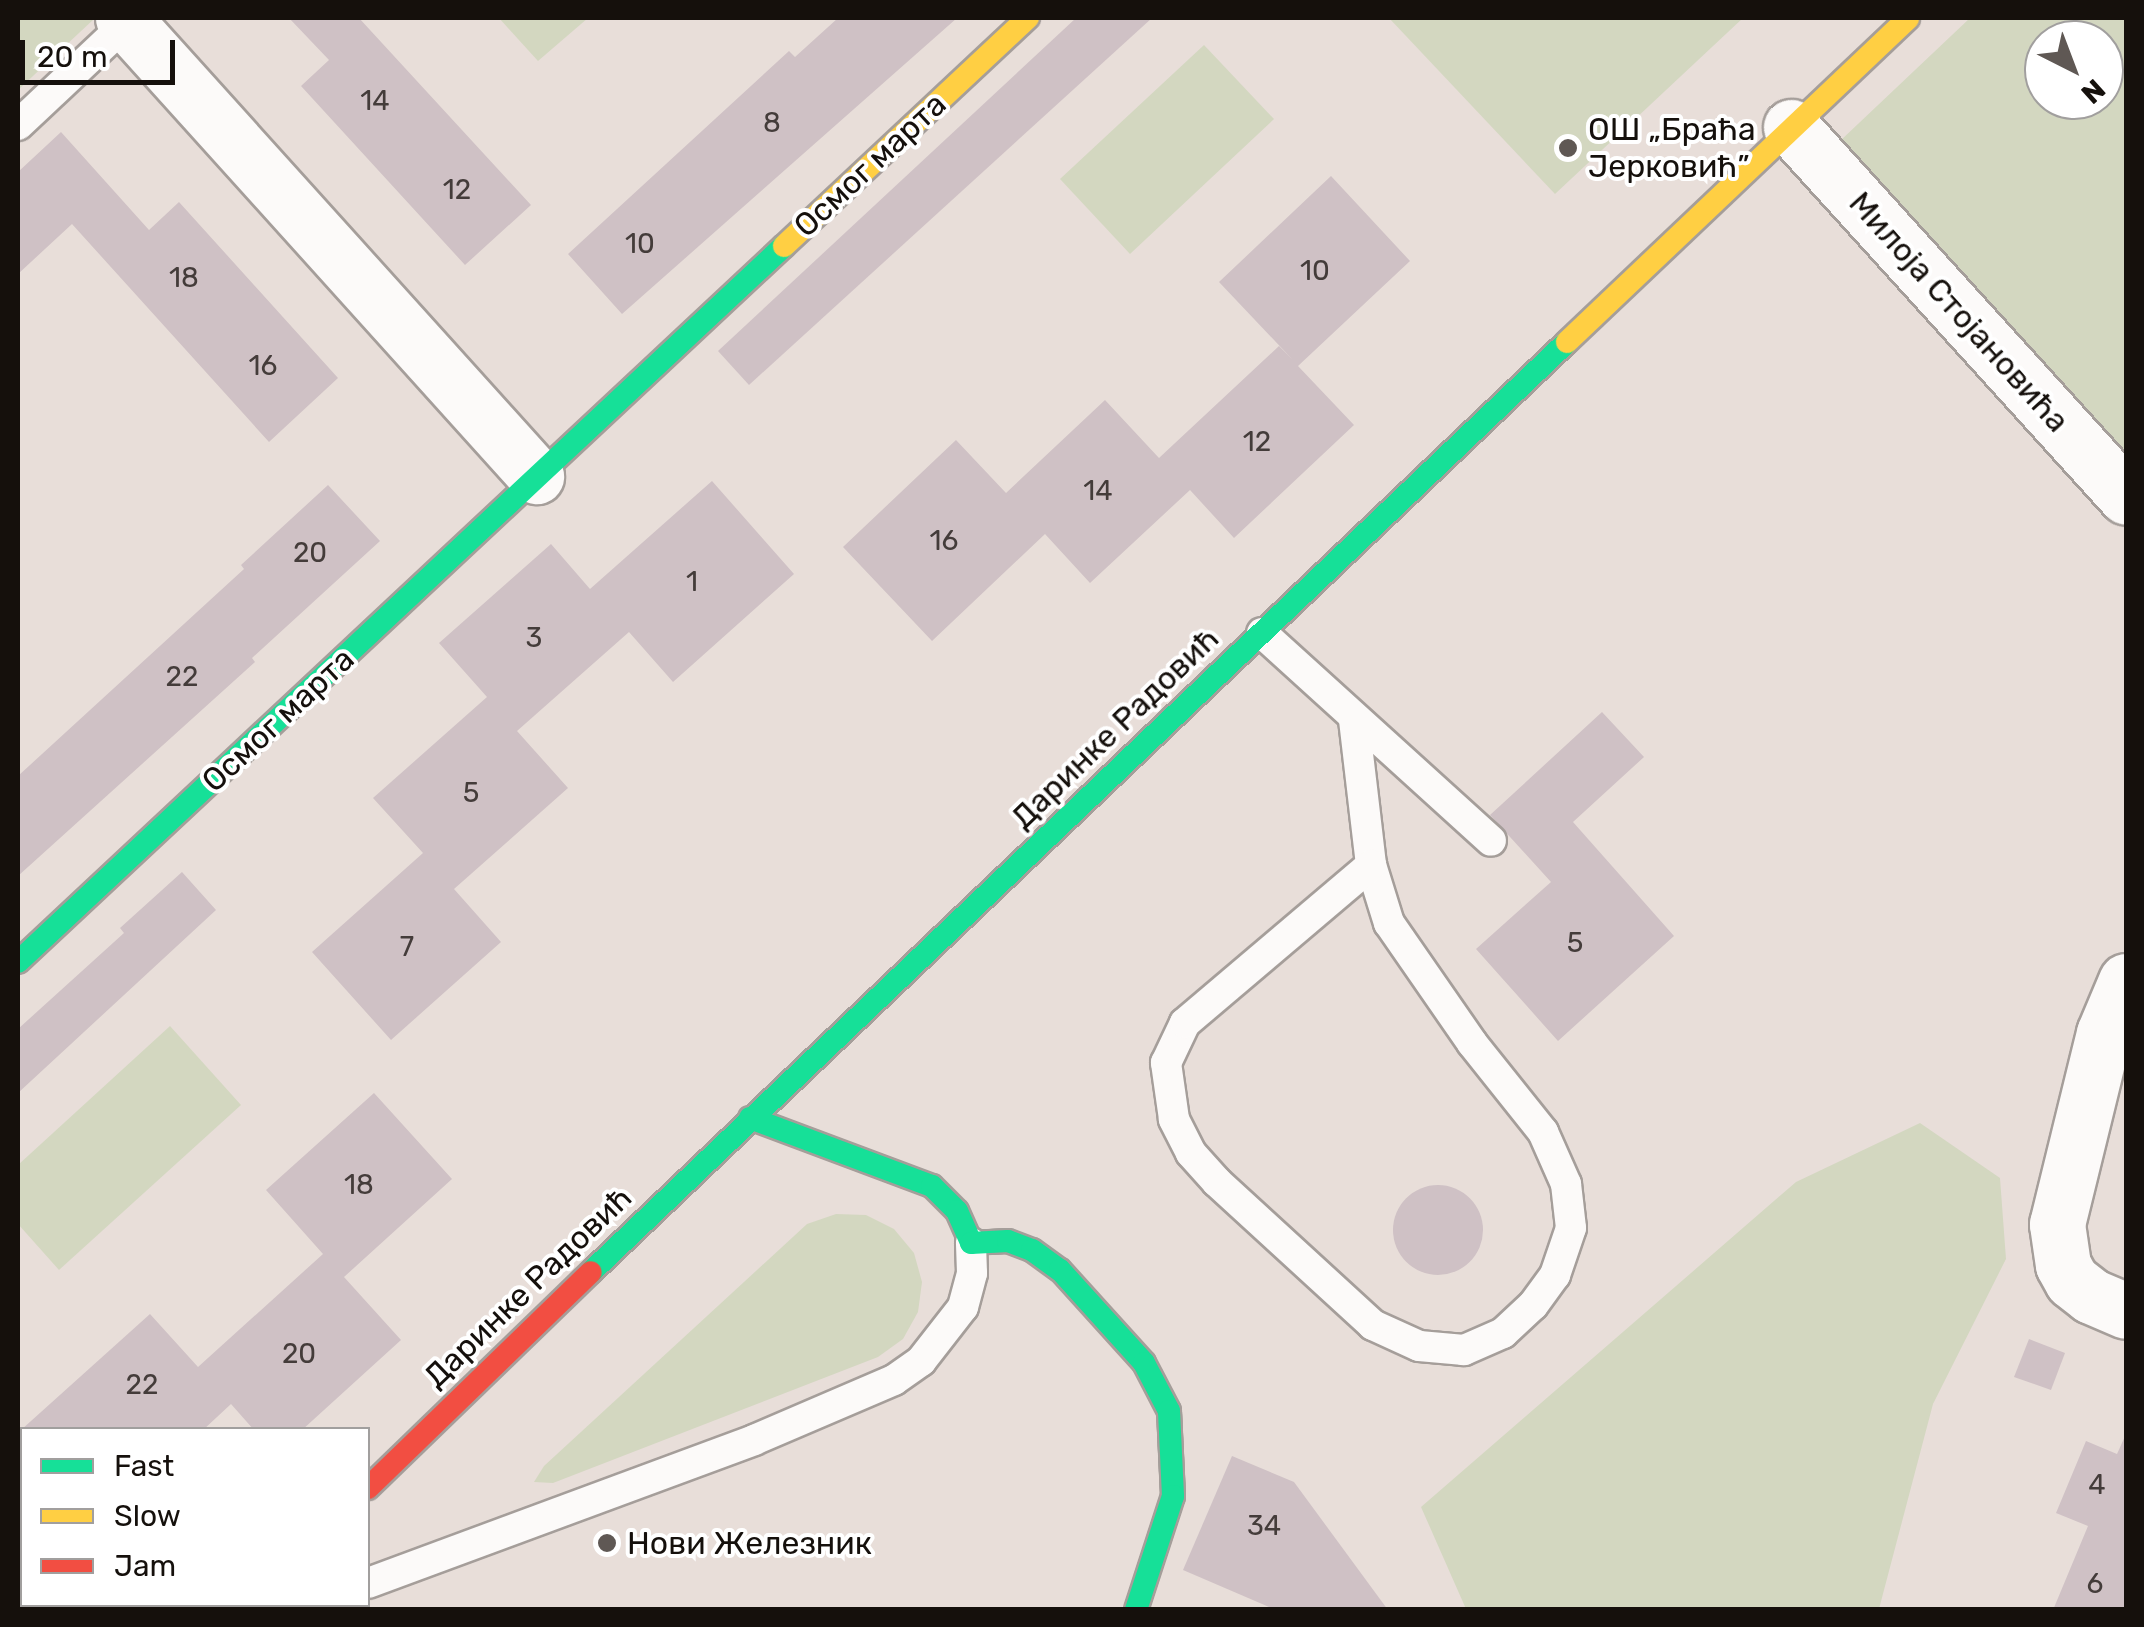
<!DOCTYPE html>
<meta charset="utf-8">
<style>
body{margin:0}
#map{position:relative;width:2144px;height:1627px;overflow:hidden;background:#e8ded9;font-family:Rubik,sans-serif}
div>[style]{position:absolute}
.green>*{inset:0;background:#d3d7c0}
.building>*{inset:0;background:#cfc1c5}
.round{border-radius:50%}
.roads{filter:drop-shadow(2px 0 #a59e9a) drop-shadow(-2px 0 #a59e9a) drop-shadow(0 2px #a59e9a) drop-shadow(0 -2px #a59e9a)}
.lane>*{height:30px;margin:-15px;padding:0 15px;transform-origin:15px;border-radius:15px;background:#fcfaf9}
.street>*{height:55px;margin:-27.5px;padding:0 27.5px;transform-origin:27.5px;border-radius:27.5px;background:#fcfaf9}
.fast>*{height:22px;margin:-11px;padding:0 11px;transform-origin:11px;border-radius:11px;background:#16e098}
.slow>*{height:22px;margin:-11px;padding:0 11px;transform-origin:11px;border-radius:11px;background:#ffcf43}
.jam>*{height:22px;margin:-11px;padding:0 11px;transform-origin:11px;border-radius:11px;background:#f24e42}
.dots>*{width:28px;height:28px;translate:-50% -50%;box-sizing:border-box;border:5px solid #fff;border-radius:50%}
span{translate:-50% -50%;white-space:nowrap;text-align:center;line-height:1.15;-webkit-text-stroke:8px #fff;paint-order:stroke}
.number-label{font-size:28px;color:#443c3a}
.number-label span{-webkit-text-stroke-width:0}
.poi-label{font-size:32px;color:#15100c}
.left{translate:0 -50%;text-align:left}
.street-label{font-size:32px;color:#15100c}
.frame{position:absolute;inset:0;border:20px solid #15100c;pointer-events:none}
.legend{position:absolute;left:20px;top:1427px;width:350px;height:180px;box-sizing:border-box;background:#fff;border:2px solid #a19f9e;margin:0;padding:12px 18px;list-style:none;font-size:30px;color:#15100c}
.legend li{display:flex;align-items:center;gap:20px;height:50px}
.legend b{width:50px;border:2px solid #a19f9e}
.north{position:absolute;left:2024px;top:20px;width:100px;height:100px;box-sizing:border-box;background:#fff;border:2px solid #a19f9e;border-radius:50%;rotate:138deg;font-size:28px;font-weight:700;line-height:40px;text-align:center;color:#15100c}
.north::after{content:'';display:block;margin:auto;width:35px;height:45px;background:#5f5854;clip-path:polygon(50% 0,100% 100%,50% 72%,0 100%)}
.scale{position:absolute;left:20px;top:40px;width:155px;height:45px;box-sizing:border-box;border:5px solid #15100c;border-top:0;padding-left:12px;font-size:30px;line-height:35px;white-space:nowrap;color:#15100c;-webkit-text-stroke:8px #fff;paint-order:stroke}
</style>
<div id="map">
<div class="green">
<i style="clip-path:polygon(18px 18px,93px 18px,94px 19px,18px 90px)"></i>
<i style="clip-path:polygon(499px 18px,588px 18px,538px 61px)"></i>
<i style="clip-path:polygon(1389px 18px,1743px 18px,1555px 194px)"></i>
<i style="clip-path:polygon(evenodd,1970px 18px,2126px 18px,2126px 461px,1840px 141px,1970px 18px,2044px 40px,2104px 40px,2104px 100px,2044px 100px,2044px 40px)"></i>
<i style="clip-path:polygon(1204px 45px,1274px 119px,1130px 254px,1060px 179px)"></i>
<i style="clip-path:polygon(170px 1026px,241px 1105px,59px 1270px,18px 1224px,18px 1165px)"></i>
<i style="clip-path:polygon(1920px 1123px,2000px 1178px,2006px 1259px,1933px 1404px,1879px 1609px,1466px 1609px,1421px 1507px,1796px 1182px)"></i>
<i style="clip-path:polygon(836px 1214px,866px 1215px,894px 1229px,914px 1253px,922px 1282px,918px 1312px,903px 1339px,878px 1357px,553px 1483px,534px 1482px,544px 1466px,807px 1224px)"></i>
</div>
<div class="building">
<i style="clip-path:polygon(289px 18px,359px 18px,531px 205px,465px 265px,301px 86px,329px 60px)"></i>
<i style="clip-path:polygon(838px 18px,957px 18px,622px 314px,568px 254px,789px 51px,795px 57px)"></i>
<i style="clip-path:polygon(1076px 18px,1152px 18px,749px 385px,718px 351px)"></i>
<i style="clip-path:polygon(61px 132px,149px 230px,179px 202px,338px 378px,269px 442px,72px 224px,18px 274px,18px 172px)"></i>
<i style="clip-path:polygon(1331px 176px,1410px 261px,1298px 366px,1354px 425px,1234px 538px,1190px 490px,1090px 583px,1045px 534px,932px 641px,843px 547px,956px 440px,1006px 493px,1105px 400px,1159px 458px,1279px 346px,1292px 359px,1219px 282px)"></i>
<i style="clip-path:polygon(712px 481px,794px 574px,673px 682px,629px 632px,517px 731px,568px 788px,454px 889px,501px 942px,391px 1040px,312px 952px,423px 853px,373px 798px,487px 697px,439px 643px,551px 544px,590px 589px)"></i>
<i style="clip-path:polygon(328px 485px,380px 541px,252px 658px,255px 662px,18px 876px,18px 776px,244px 569px,241px 565px)"></i>
<i style="clip-path:polygon(1602px 712px,1644px 757px,1573px 822px,1674px 936px,1558px 1041px,1476px 949px,1551px 882px,1490px 815px)"></i>
<i style="clip-path:polygon(182px 872px,216px 910px,18px 1093px,18px 1029px,124px 933px,120px 928px)"></i>
<i style="clip-path:polygon(374px 1093px,452px 1179px,344px 1277px,401px 1340px,302px 1430px,254px 1430px,231px 1404px,203px 1430px,21px 1430px,150px 1314px,198px 1367px,323px 1254px,266px 1190px)"></i>
<i class="round" style="left:1393px;top:1185px;width:90px;height:90px"></i>
<i style="clip-path:polygon(2029px 1339px,2065px 1353px,2051px 1390px,2014px 1377px)"></i>
<i style="clip-path:polygon(2126px 1434px,2126px 1610px,2053px 1610px,2088px 1526px,2056px 1513px,2086px 1441px,2117px 1454px)"></i>
<i style="clip-path:polygon(1232px 1456px,1294px 1482px,1388px 1610px,1276px 1610px,1183px 1570px)"></i>
</div>
<div class="roads">
<div class="lane">
<i style="left:18px;top:125px;width:156px;rotate:-43.2deg"></i>
<i style="left:1262px;top:633px;width:309px;rotate:42.2deg"></i>
<i style="left:1354px;top:720px;width:146px;rotate:83.3deg"></i>
<i style="left:1371px;top:865px;width:61px;rotate:72.8deg"></i>
<i style="left:1389px;top:923px;width:146px;rotate:55.3deg"></i>
<i style="left:1472px;top:1043px;width:114px;rotate:51.4deg"></i>
<i style="left:1543px;top:1132px;width:57px;rotate:66.1deg"></i>
<i style="left:1566px;top:1184px;width:44px;rotate:83.5deg"></i>
<i style="left:1571px;top:1228px;width:50px;rotate:108.8deg"></i>
<i style="left:1555px;top:1275px;width:37px;rotate:126deg"></i>
<i style="left:1533px;top:1305px;width:41px;rotate:137deg"></i>
<i style="left:1503px;top:1333px;width:43px;rotate:156.4deg"></i>
<i style="left:1464px;top:1350px;width:45px;rotate:-174.9deg"></i>
<i style="left:1419px;top:1346px;width:51px;rotate:-155.5deg"></i>
<i style="left:1373px;top:1325px;width:212px;rotate:-137.5deg"></i>
<i style="left:1217px;top:1182px;width:39px;rotate:-132deg"></i>
<i style="left:1191px;top:1153px;width:38px;rotate:-117deg"></i>
<i style="left:1174px;top:1119px;width:57px;rotate:-98.1deg"></i>
<i style="left:1166px;top:1063px;width:44px;rotate:-64.6deg"></i>
<i style="left:1185px;top:1023px;width:244px;rotate:-40.3deg"></i>
<i style="left:368px;top:1583px;width:412px;rotate:-20.3deg"></i>
<i style="left:754px;top:1440px;width:152px;rotate:-23.2deg"></i>
<i style="left:894px;top:1380px;width:33px;rotate:-35deg"></i>
<i style="left:921px;top:1361px;width:68px;rotate:-52.1deg"></i>
<i style="left:963px;top:1307px;width:35px;rotate:-75deg"></i>
<i style="left:972px;top:1273px;width:30px;rotate:-92deg"></i>
<i style="left:282px;top:1610px;width:17px;rotate:-21deg"></i>
</div>
<div class="street">
<i style="left:123px;top:18px;width:617px;rotate:47.96deg"></i>
<i style="left:1791px;top:127px;width:499px;rotate:47.8deg"></i>
<i style="left:2126px;top:981px;width:56px;rotate:112.9deg"></i>
<i style="left:2104px;top:1033px;width:197px;rotate:103.8deg"></i>
<i style="left:2057px;top:1224px;width:41px;rotate:81.7deg"></i>
<i style="left:2063px;top:1265px;width:18px;rotate:61deg"></i>
<i style="left:2072px;top:1281px;width:24px;rotate:38deg"></i>
<i style="left:2091px;top:1296px;width:38px;rotate:23deg"></i>
</div>
<div class="fast">
<i style="left:18px;top:962px;width:1049px;rotate:-43.07deg"></i>
<i style="left:750px;top:1118px;width:194px;rotate:20.5deg"></i>
<i style="left:932px;top:1186px;width:35px;rotate:45deg"></i>
<i style="left:957px;top:1211px;width:35px;rotate:66deg"></i>
<i style="left:971px;top:1243px;width:37px;rotate:-3deg"></i>
<i style="left:1008px;top:1241px;width:26px;rotate:21deg"></i>
<i style="left:1032px;top:1250px;width:34px;rotate:36deg"></i>
<i style="left:1060px;top:1270px;width:125px;rotate:47.9deg"></i>
<i style="left:1144px;top:1363px;width:54px;rotate:62.5deg"></i>
<i style="left:1169px;top:1411px;width:85px;rotate:87.3deg"></i>
<i style="left:1173px;top:1496px;width:120px;rotate:108deg"></i>
<i style="left:591px;top:1272px;width:1348px;rotate:-43.62deg"></i>
<i style="left:242px;top:1610px;width:8px;rotate:-50deg"></i>
</div>
<div class="slow">
<i style="left:784px;top:246px;width:334px;rotate:-43.1deg"></i>
<i style="left:1567px;top:342px;width:470px;rotate:-43.5deg"></i>
</div>
<div class="jam">
<i style="left:368px;top:1488px;width:310px;rotate:-44.1deg"></i>
</div>
</div>
<div class="dots">
<i style="left:1568px;top:148px;background:#5f5854"></i>
<i style="left:607px;top:1543px;background:#5f5854"></i>
</div>
<div class="number-label">
<span style="left:375px;top:101px">14</span>
<span style="left:772px;top:123px">8</span>
<span style="left:457px;top:190px">12</span>
<span style="left:640px;top:244px">10</span>
<span style="left:1315px;top:271px">10</span>
<span style="left:184px;top:278px">18</span>
<span style="left:263px;top:366px">16</span>
<span style="left:1257px;top:442px">12</span>
<span style="left:1098px;top:491px">14</span>
<span style="left:944px;top:541px">16</span>
<span style="left:310px;top:553px">20</span>
<span style="left:692px;top:582px">1</span>
<span style="left:534px;top:638px">3</span>
<span style="left:182px;top:677px">22</span>
<span style="left:471px;top:793px">5</span>
<span style="left:1575px;top:943px">5</span>
<span style="left:407px;top:947px">7</span>
<span style="left:359px;top:1185px">18</span>
<span style="left:299px;top:1354px">20</span>
<span style="left:142px;top:1385px">22</span>
<span style="left:2097px;top:1485px">4</span>
<span style="left:1264px;top:1526px">34</span>
<span style="left:2095px;top:1584px">6</span>
</div>
<div class="poi-label">
<span class="left" style="left:1588px;top:148px">ОШ „Браћа<br>Јерковић”</span>
<span class="left" style="left:627px;top:1543px">Нови Железник</span>
</div>
<div class="street-label">
<span style="left:870px;top:165px;rotate:-43deg">Осмог марта</span>
<span style="left:1959px;top:312px;rotate:48deg">Милоја Стојановића</span>
<span style="left:278px;top:720px;rotate:-43deg">Осмог марта</span>
<span style="left:1115px;top:728px;rotate:-44deg">Даринке Радовић</span>
<span style="left:528px;top:1287px;rotate:-44deg">Даринке Радовић</span>
</div>
<div class="frame"></div>
<ul class="legend">
<li><b style="height:12px;background:#16e098"></b>Fast</li>
<li><b style="height:12px;background:#ffcf43"></b>Slow</li>
<li><b style="height:12px;background:#f24e42"></b>Jam</li>
</ul>
<div class="north">N</div>
<div class="scale">20 m</div>
</div>
